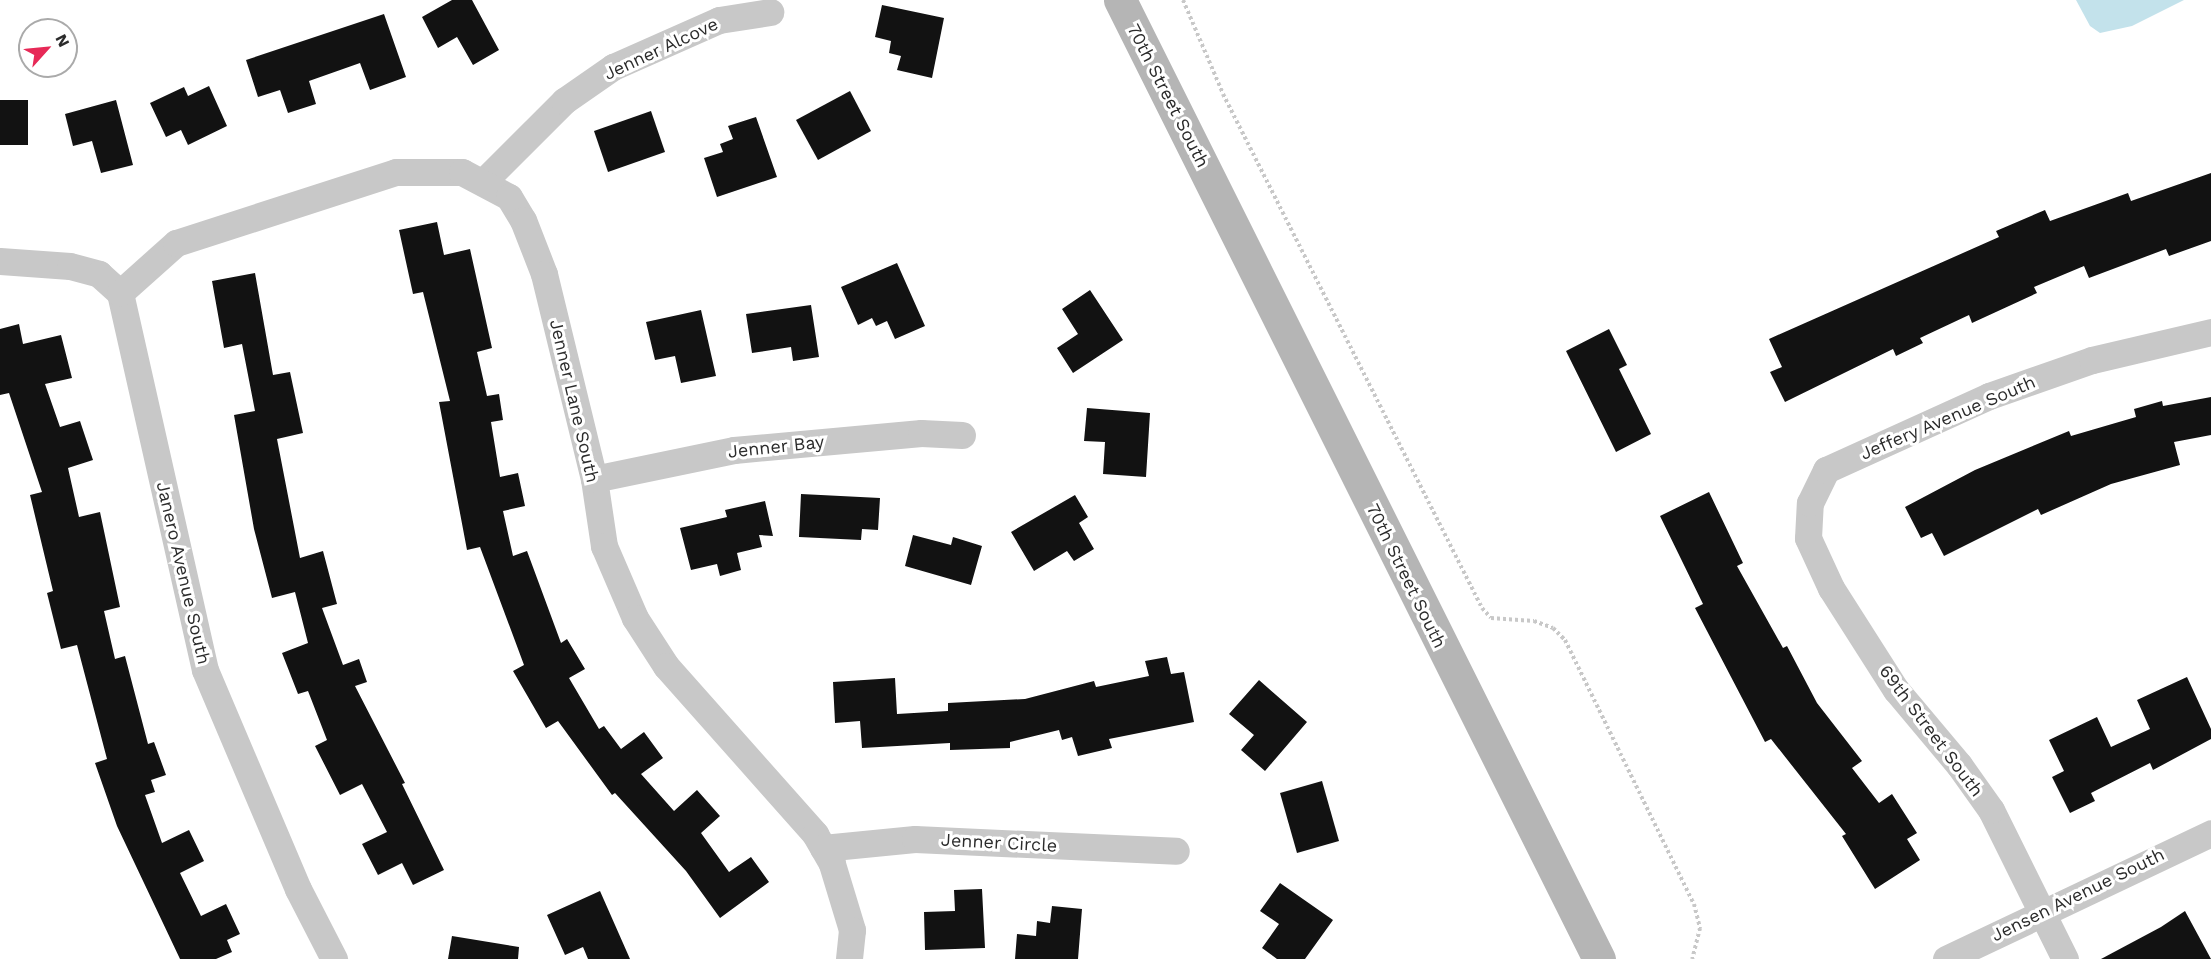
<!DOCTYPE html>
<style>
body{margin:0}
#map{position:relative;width:2211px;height:959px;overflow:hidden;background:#fff;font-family:"Work Sans",sans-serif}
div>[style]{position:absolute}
.water>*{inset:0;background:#c3e2eb}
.building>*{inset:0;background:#121212}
.path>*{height:4px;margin-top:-2px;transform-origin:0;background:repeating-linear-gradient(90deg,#c8c8c8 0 3px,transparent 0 6px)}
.street>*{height:27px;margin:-13.5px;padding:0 13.5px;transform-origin:13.5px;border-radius:13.5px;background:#c8c8c8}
.secondary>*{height:33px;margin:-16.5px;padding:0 16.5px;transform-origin:16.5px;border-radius:16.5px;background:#b5b5b5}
span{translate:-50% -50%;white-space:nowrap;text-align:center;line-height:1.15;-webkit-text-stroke:6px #fff;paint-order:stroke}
.street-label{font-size:18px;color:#2b2b2b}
.north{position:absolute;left:18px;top:18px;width:60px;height:60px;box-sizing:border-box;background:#fff;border:2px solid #aaa;border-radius:50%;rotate:63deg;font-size:16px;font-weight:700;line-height:24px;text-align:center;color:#2b2b2b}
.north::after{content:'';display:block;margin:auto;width:21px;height:27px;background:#e72957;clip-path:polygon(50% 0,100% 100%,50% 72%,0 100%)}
</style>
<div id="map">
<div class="water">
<i style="clip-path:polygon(2076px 0,2184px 0,2132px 26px,2100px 33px,2090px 26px)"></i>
</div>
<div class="building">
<i style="clip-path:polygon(452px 0,472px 0,499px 50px,473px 65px,457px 37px,438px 48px,422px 17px)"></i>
<i style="clip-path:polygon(882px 5px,944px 18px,932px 78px,897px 70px,901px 56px,889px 53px,891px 41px,875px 37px)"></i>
<i style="clip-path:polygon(384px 14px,406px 77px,370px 90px,360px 63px,309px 81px,316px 104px,288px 113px,280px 90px,258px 97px,246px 60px)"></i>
<i style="clip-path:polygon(209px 86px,227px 126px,188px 145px,181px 130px,166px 137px,150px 103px,184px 87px,188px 96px)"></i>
<i style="clip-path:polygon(850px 91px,871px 131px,818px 160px,796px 120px)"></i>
<i style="clip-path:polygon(0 100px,28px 100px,28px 145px,0 145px)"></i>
<i style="clip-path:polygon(116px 100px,133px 165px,101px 173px,92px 141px,73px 146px,65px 114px)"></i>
<i style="clip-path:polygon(651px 111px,665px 152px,608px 172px,594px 131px)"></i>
<i style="clip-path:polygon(756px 117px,777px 177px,717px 197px,704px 158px,723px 152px,720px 144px,733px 139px,728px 126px)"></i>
<i style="clip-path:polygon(2211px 173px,2211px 241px,2169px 256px,2166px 249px,2089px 278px,2084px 266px,2034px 287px,2037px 293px,1972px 323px,1969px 315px,1920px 338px,1923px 343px,1896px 356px,1893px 349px,1785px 402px,1770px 372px,1782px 367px,1769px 339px,1999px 237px,1996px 231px,2045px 210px,2050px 221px,2128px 193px,2131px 201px)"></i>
<i style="clip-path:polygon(437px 222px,444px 255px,470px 249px,492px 348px,477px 352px,487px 396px,499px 394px,503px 420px,491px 422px,500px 477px,518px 473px,525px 506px,503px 511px,513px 556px,527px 551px,561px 643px,567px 639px,585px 669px,569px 678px,599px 729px,604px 726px,621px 749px,644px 732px,663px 758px,641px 774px,674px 811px,697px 790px,720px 816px,701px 833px,729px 872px,751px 857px,769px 882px,720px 918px,686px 871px,615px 793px,612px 795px,558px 721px,546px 728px,513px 671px,524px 665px,480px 547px,467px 550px,439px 402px,450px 401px,423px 292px,413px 294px,399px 230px)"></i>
<i style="clip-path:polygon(897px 263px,925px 326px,895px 339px,887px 321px,876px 326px,872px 318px,858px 325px,841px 287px)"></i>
<i style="clip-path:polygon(255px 273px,273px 375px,290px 372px,303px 433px,277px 439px,300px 558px,323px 551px,337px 604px,322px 608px,343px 665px,359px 659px,367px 682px,355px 686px,405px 783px,402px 784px,444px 870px,413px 885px,402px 863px,378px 875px,362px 844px,387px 832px,362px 784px,340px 795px,315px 746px,327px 740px,308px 691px,298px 694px,282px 653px,308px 643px,295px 592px,272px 598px,254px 529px,234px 415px,255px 411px,242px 344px,224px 348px,212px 281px)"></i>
<i style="clip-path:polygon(1090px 290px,1123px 340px,1073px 373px,1057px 348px,1078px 334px,1062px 309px)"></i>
<i style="clip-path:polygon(811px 305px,819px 357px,793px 361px,791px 347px,752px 353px,746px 314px)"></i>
<i style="clip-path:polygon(701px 310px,716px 376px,681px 383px,675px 356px,655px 360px,646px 322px)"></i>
<i style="clip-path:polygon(19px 324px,23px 344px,61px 335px,72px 378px,45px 384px,60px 427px,80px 421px,93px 460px,68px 468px,79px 517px,100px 512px,120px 607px,104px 611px,115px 659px,125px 656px,148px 744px,154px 742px,166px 775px,151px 780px,155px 792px,145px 795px,162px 843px,189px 830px,204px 861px,180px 873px,201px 916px,226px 904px,240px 934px,227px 940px,232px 952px,216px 959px,180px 959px,117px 826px,95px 763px,107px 759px,77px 645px,61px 649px,47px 593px,53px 591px,30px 495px,42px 492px,9px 393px,0 395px,0 329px)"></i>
<i style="clip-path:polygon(1609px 329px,1627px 365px,1619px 369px,1651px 434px,1616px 452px,1566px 351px)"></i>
<i style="clip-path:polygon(2211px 397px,2211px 435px,2174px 442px,2180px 465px,2111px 484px,2041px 515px,2038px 509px,1944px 556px,1932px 533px,1921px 538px,1905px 507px,1975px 470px,2069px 431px,2071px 436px,2136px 417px,2134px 409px,2162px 401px,2163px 406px)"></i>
<i style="clip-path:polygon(1087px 408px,1150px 413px,1146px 477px,1103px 474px,1105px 442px,1084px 441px)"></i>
<i style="clip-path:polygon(1709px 492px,1743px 563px,1737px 566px,1783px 648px,1787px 646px,1817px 703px,1862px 761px,1852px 768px,1879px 803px,1892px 794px,1917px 833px,1907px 839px,1920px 860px,1875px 889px,1842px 836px,1846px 834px,1771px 739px,1765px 742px,1695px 608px,1703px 604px,1660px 516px)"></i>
<i style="clip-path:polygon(801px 494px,880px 498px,878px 530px,862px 529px,861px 540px,799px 537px)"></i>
<i style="clip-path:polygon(1075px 495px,1088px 517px,1079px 523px,1094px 549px,1074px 561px,1067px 551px,1034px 571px,1011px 532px)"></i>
<i style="clip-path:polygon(765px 501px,773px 536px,759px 535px,762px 547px,737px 553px,741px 570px,720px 576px,717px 564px,691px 570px,680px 528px,727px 517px,725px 510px)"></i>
<i style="clip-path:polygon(913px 535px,951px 545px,953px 537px,982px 546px,971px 585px,905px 566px)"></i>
<i style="clip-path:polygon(1167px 657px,1171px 674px,1184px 672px,1194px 722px,1109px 739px,1112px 748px,1078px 756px,1072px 737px,1062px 740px,1059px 730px,1010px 742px,1010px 748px,950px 750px,950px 743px,862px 748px,860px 721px,835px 723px,833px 682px,895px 678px,897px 714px,948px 711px,948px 703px,1025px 699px,1094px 681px,1096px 687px,1149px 676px,1145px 661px)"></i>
<i style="clip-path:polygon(2187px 677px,2211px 729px,2211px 739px,2153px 770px,2150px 763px,2091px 793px,2095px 801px,2070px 813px,2052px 777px,2064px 771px,2049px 740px,2097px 717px,2111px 747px,2150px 729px,2137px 700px)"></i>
<i style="clip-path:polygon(1259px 680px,1307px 722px,1265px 771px,1241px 750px,1254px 735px,1229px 714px)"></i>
<i style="clip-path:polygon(1322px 781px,1339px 841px,1297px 853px,1280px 793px)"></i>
<i style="clip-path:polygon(1280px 883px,1333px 920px,1305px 959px,1277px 959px,1262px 948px,1279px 924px,1260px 911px)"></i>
<i style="clip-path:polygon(982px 889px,985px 948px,925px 950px,924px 912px,955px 911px,954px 890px)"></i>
<i style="clip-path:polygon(600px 891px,630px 959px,588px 959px,583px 947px,565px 955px,547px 915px)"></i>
<i style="clip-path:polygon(1052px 906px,1082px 909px,1078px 959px,1015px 959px,1017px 934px,1036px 936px,1037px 921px,1050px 923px)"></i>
<i style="clip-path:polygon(2185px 911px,2211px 959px,2101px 959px,2161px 927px)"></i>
<i style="clip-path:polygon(452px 936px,519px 947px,518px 959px,448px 959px)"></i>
</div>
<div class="path">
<i style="left:1183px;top:0;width:102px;rotate:66.9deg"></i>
<i style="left:1223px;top:94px;width:576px;rotate:63.26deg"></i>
<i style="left:1482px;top:608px;width:13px;rotate:48deg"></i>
<i style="left:1491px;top:618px;width:43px;rotate:4deg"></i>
<i style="left:1534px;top:621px;width:20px;rotate:20deg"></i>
<i style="left:1553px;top:628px;width:17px;rotate:45deg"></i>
<i style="left:1565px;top:640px;width:294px;rotate:64deg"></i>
<i style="left:1694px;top:904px;width:25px;rotate:76deg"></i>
<i style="left:1700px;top:928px;width:32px;rotate:104deg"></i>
</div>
<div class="street">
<i style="left:483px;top:182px;width:115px;rotate:-45deg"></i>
<i style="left:564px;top:101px;width:60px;rotate:-34.8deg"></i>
<i style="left:613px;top:67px;width:116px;rotate:-23.9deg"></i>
<i style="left:719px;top:20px;width:52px;rotate:-8.9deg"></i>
<i style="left:0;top:261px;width:70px;rotate:4.1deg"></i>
<i style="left:70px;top:266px;width:30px;rotate:15deg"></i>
<i style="left:99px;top:274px;width:28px;rotate:42deg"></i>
<i style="left:120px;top:293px;width:386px;rotate:77.3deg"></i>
<i style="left:205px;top:670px;width:238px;rotate:67deg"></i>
<i style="left:298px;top:889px;width:79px;rotate:62.8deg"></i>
<i style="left:120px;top:293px;width:75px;rotate:-41.8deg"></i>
<i style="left:176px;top:243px;width:231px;rotate:-17.9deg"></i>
<i style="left:396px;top:172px;width:66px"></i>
<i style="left:462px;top:172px;width:53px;rotate:28deg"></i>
<i style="left:509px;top:197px;width:27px;rotate:59deg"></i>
<i style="left:523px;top:220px;width:58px;rotate:68.7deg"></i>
<i style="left:544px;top:274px;width:211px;rotate:76.3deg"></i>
<i style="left:594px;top:479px;width:68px;rotate:81.5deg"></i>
<i style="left:604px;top:546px;width:78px;rotate:66.7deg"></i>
<i style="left:635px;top:618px;width:57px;rotate:57.1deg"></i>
<i style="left:666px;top:666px;width:225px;rotate:48.4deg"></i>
<i style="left:815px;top:834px;width:34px;rotate:60deg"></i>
<i style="left:832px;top:864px;width:69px;rotate:73.1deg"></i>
<i style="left:852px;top:930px;width:29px;rotate:96deg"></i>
<i style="left:594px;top:479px;width:143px;rotate:-11.7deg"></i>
<i style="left:734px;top:450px;width:188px;rotate:-5.2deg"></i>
<i style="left:921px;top:433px;width:41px;rotate:2.8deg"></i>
<i style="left:823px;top:848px;width:92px;rotate:-5.6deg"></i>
<i style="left:915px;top:839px;width:261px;rotate:2.6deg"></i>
<i style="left:1946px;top:959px;width:293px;rotate:-25.4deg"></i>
<i style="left:2065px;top:959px;width:166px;rotate:-116.4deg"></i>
<i style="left:1991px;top:810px;width:55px;rotate:-125.4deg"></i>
<i style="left:1959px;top:765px;width:98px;rotate:-130deg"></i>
<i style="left:1896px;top:690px;width:121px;rotate:-122.5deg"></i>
<i style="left:1831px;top:588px;width:55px;rotate:-114.7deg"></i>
<i style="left:1808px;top:538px;width:35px;rotate:-87deg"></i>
<i style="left:1810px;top:503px;width:37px;rotate:-64deg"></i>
<i style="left:1826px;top:470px;width:179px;rotate:-24.4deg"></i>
<i style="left:1989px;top:396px;width:109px;rotate:-19.3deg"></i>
<i style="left:2092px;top:360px;width:122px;rotate:-13.2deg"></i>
</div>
<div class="secondary">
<i style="left:1120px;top:0;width:1072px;rotate:63.46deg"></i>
</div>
<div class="street-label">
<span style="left:661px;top:49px;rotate:-25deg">Jenner Alcove</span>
<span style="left:1168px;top:96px;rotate:63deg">70th Street South</span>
<span style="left:574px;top:401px;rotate:77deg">Jenner Lane South</span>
<span style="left:1948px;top:418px;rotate:-23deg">Jeffery Avenue South</span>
<span style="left:776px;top:447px;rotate:-6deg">Jenner Bay</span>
<span style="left:183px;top:573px;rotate:77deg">Janero Avenue South</span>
<span style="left:1406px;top:576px;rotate:64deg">70th Street South</span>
<span style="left:1931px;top:731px;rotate:53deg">69th Street South</span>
<span style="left:999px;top:843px;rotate:3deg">Jenner Circle</span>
<span style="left:2078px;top:895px;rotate:-26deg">Jensen Avenue South</span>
</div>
<div class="north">N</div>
</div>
